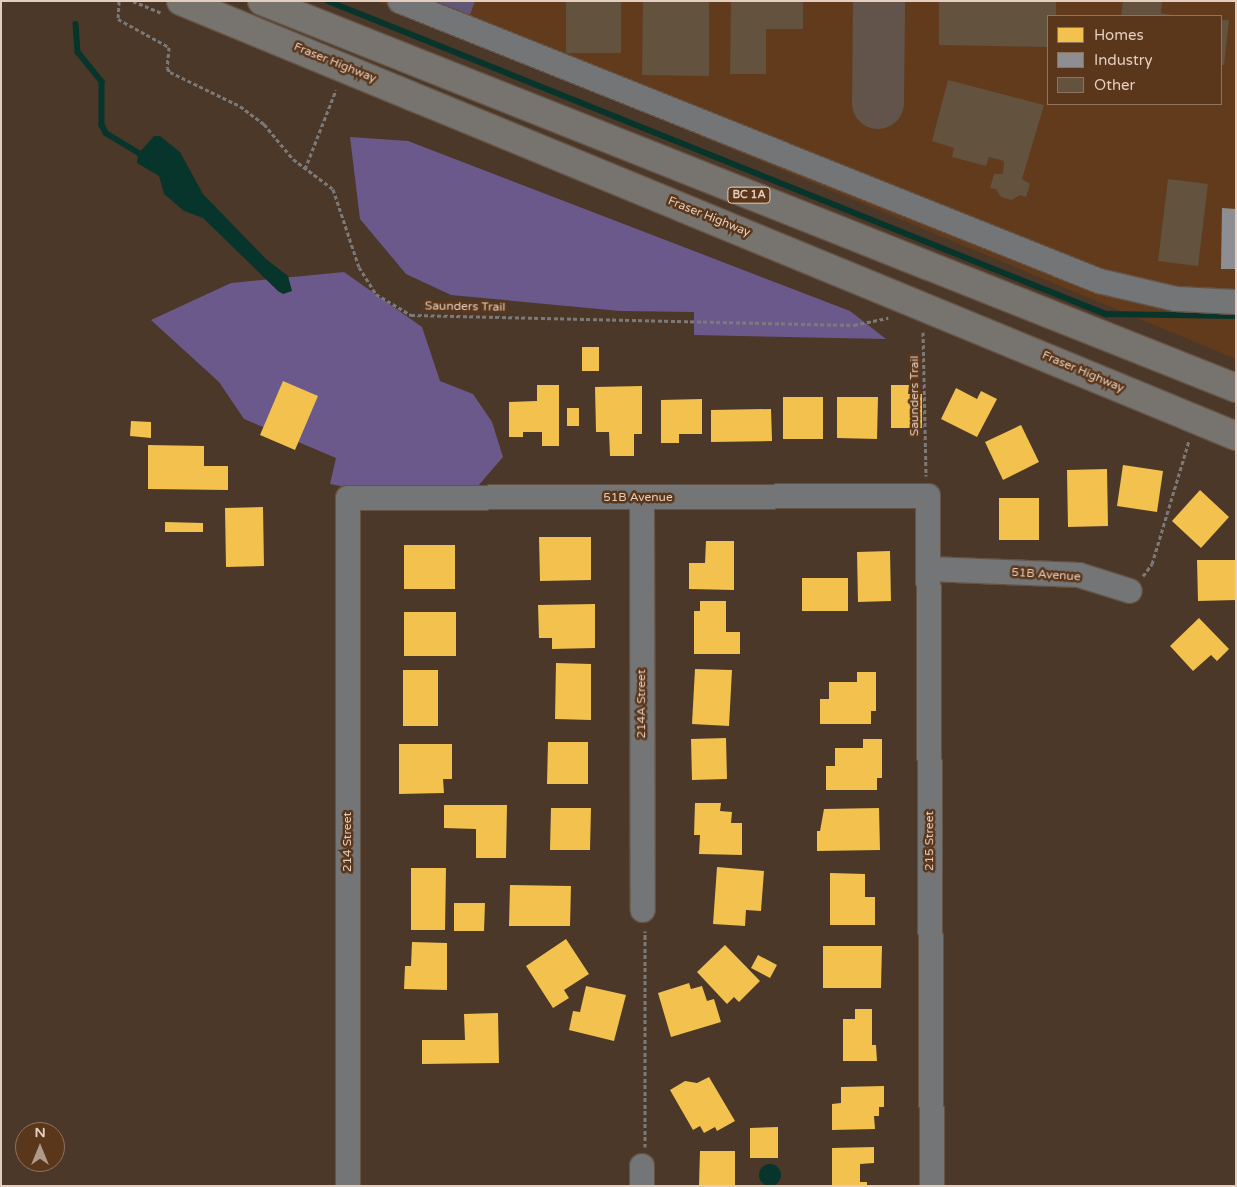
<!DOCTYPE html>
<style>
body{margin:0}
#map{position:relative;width:1237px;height:1187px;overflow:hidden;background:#4c3829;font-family:"Varela Round",sans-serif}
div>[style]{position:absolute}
.built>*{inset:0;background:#623b1c}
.green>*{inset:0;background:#625677}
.forest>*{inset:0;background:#6a598a}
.water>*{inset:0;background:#07352c}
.round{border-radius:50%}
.homes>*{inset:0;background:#f2c14e}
.industry>*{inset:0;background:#8d8d92}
.stream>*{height:5.5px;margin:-2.75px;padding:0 2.75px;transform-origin:2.75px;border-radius:2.75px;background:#07352c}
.taxiway>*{height:52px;margin:-26px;padding:0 26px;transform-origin:26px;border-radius:26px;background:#62544a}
.building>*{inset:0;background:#63523d}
.path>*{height:3px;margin-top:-1.5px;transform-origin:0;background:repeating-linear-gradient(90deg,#7c7a79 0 4px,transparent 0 6.5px)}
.roads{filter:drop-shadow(1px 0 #655446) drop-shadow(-1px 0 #655446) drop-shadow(0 1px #655446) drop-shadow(0 -1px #655446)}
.minor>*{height:24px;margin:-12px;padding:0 12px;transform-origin:12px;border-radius:12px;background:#747576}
.major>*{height:28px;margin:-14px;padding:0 14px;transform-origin:14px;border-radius:14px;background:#777470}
span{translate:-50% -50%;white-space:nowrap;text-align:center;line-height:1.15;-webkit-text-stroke:5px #5a361b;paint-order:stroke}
.shield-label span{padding:1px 4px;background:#5a361b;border:1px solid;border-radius:4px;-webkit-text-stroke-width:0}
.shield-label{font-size:11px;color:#e4cebf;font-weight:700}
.street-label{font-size:12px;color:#e4cebf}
.frame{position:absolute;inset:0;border:2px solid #e4cebf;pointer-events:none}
.legend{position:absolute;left:1047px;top:15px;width:175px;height:90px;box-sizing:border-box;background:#5a361b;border:1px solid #91735d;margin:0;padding:6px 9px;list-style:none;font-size:15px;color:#e4cebf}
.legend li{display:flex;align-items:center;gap:10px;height:25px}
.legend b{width:25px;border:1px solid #91735d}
.north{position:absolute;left:15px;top:1122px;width:50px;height:50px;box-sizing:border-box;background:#5a361b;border:1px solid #91735d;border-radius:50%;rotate:0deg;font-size:14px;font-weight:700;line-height:20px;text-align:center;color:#e4cebf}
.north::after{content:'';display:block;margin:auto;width:18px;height:22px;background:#af9a8a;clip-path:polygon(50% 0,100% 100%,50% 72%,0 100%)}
</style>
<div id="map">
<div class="built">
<i style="clip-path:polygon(evenodd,376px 1px,1236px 1px,1236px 359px,429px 23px,376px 1px,1048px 16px,1221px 16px,1221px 104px,1048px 104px,1048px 16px)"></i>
</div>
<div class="green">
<i style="clip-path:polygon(435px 1px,475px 1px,470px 15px)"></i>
</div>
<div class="forest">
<i style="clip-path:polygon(350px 137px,408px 141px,850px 311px,886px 339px,694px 335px,694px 312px,620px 311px,451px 295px,406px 274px,360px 219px)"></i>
<i style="clip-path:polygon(344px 272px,422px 327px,440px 381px,473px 394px,492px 422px,503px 457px,478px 486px,351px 488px,330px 484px,336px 458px,244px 419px,219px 382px,151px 320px,231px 283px)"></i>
</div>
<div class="water">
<i style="clip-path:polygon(154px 136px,160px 136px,180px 152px,203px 194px,266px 259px,288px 276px,292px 291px,283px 294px,278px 291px,203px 218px,184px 211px,164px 194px,159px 176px,137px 163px,138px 154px)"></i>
<i class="round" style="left:759px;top:1164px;width:22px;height:22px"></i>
</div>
<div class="homes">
<i style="clip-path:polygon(582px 347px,599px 347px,599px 371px,582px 371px)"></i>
<i style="clip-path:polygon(283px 381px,318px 396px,295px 450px,260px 435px)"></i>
<i style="clip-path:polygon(537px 385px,559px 385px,559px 446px,542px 446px,542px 432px,523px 432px,523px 437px,509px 437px,509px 402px,537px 401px)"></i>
<i style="clip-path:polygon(891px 385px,909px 385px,908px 394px,922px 394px,922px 428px,891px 428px)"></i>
<i style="clip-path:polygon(642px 386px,642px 434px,634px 434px,634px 456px,610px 456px,609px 432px,596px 432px,595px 387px)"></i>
<i style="clip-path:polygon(956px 388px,977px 399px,981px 391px,997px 399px,977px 437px,941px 419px)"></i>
<i style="clip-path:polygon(783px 397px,823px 397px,823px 439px,783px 439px)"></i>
<i style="clip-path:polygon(837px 397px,878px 397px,877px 439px,837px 438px)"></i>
<i style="clip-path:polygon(702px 399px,702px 434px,679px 434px,679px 443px,661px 443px,661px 400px)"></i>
<i style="clip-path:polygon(567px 408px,579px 408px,579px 426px,567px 426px)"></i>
<i style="clip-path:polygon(771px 409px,772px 441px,711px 442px,711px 410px)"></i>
<i style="clip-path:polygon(131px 421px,151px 422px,151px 438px,130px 436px)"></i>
<i style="clip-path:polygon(1021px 425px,1039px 462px,1003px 480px,985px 442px)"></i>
<i style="clip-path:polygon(148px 445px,204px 446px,204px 466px,228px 466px,228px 490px,148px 489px)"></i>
<i style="clip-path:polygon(1123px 465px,1163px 471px,1157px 512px,1117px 506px)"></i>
<i style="clip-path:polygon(1107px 469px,1108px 526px,1068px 527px,1067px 470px)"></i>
<i style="clip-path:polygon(1200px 490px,1229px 517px,1201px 548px,1172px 521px)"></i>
<i style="clip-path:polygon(999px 498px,1039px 498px,1039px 540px,999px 540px)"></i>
<i style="clip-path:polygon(263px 507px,264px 566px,226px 567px,225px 508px)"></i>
<i style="clip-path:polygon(165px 522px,203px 523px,203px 532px,165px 532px)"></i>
<i style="clip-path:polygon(539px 537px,591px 537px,591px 580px,540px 581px)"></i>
<i style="clip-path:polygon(706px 541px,734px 541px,734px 590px,689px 589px,689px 563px,705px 563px)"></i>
<i style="clip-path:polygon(404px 545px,455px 545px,455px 589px,404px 589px)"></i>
<i style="clip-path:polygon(890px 551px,891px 601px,858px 602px,857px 552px)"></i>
<i style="clip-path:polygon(1197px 560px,1236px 560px,1236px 600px,1198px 601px)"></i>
<i style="clip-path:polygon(802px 578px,848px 578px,848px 611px,802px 611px)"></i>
<i style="clip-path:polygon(700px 601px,726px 601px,726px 632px,740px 632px,740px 654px,694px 654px,694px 611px,700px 611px)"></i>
<i style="clip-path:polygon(595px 604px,595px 648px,552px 649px,552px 638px,539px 638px,538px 605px)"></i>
<i style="clip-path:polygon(404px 612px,456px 612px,456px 656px,404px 656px)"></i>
<i style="clip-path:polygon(1199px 618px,1229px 649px,1217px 661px,1211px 655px,1193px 671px,1170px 646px)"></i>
<i style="clip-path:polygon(556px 663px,591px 664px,591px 720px,555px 719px)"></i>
<i style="clip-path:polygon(695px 669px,732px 670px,729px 726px,692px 724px)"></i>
<i style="clip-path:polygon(403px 670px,438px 670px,438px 726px,403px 726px)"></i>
<i style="clip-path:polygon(857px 672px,876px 672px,876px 711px,871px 711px,871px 724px,820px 724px,820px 699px,829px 699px,829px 682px,857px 682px)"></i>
<i style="clip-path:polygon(726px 738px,727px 779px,692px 780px,691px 739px)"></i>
<i style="clip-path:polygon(863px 739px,882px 739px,882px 778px,877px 778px,877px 790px,826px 790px,826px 766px,835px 766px,835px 748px,863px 748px)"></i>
<i style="clip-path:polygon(548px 742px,588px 742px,588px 784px,547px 784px)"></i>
<i style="clip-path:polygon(399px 744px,452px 744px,452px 779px,443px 779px,444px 793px,399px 794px)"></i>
<i style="clip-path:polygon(695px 803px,721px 803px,720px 811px,732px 812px,731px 823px,742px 823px,742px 855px,699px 854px,700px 835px,694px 835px)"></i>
<i style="clip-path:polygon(444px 805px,507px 805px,506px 858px,476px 858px,476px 829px,444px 828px)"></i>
<i style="clip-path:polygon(551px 808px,591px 808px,590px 850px,550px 850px)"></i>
<i style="clip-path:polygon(879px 808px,880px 850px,817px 851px,817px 831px,820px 831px,824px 809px)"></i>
<i style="clip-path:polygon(717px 867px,764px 871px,761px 911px,746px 910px,745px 926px,713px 924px)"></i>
<i style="clip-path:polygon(411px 868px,446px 868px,445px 930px,411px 930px)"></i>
<i style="clip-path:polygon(830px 873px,865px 874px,865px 897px,875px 897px,875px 925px,830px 925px)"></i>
<i style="clip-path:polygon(510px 885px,571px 886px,570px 926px,509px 926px)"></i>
<i style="clip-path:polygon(454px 903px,485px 903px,484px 931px,454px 931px)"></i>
<i style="clip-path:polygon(566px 939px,589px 974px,564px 990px,569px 998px,553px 1008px,526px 966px)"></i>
<i style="clip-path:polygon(412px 942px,447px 943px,447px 990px,404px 989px,405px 966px,411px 966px)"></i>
<i style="clip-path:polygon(725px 945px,760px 981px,739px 1002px,734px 997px,727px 1004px,697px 972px)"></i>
<i style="clip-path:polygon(823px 946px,882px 946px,881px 988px,823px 988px)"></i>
<i style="clip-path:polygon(758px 955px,777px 965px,770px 978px,751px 968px)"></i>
<i style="clip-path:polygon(689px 983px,691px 989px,702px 986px,707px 1001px,714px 999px,721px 1022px,671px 1037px,658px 993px)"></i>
<i style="clip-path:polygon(586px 986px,626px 995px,614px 1041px,569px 1030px,573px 1011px,580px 1012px)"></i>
<i style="clip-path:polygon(855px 1009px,872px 1009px,872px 1045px,876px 1045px,877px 1061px,843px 1061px,843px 1019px,855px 1019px)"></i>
<i style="clip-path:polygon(498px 1013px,499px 1063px,422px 1064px,422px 1040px,465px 1040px,464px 1014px)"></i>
<i style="clip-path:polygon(709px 1077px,735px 1121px,717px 1131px,715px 1127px,704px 1133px,700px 1126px,693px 1130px,670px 1090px,685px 1081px,697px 1083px)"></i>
<i style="clip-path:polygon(884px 1086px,884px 1107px,879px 1107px,879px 1116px,874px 1116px,875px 1129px,832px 1130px,832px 1104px,841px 1103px,841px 1087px)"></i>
<i style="clip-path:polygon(778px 1127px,778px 1158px,750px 1158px,750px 1128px)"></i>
<i style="clip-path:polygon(874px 1147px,874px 1163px,860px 1164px,860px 1182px,867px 1182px,867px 1186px,832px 1186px,832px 1148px)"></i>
<i style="clip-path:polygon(700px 1151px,735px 1151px,735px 1186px,699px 1186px)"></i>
</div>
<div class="industry">
<i style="clip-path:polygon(1222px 208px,1236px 209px,1236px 269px,1221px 269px)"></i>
</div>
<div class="stream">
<i style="left:328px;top:1px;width:839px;rotate:21.92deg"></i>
<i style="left:1106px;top:314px;width:130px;rotate:0.9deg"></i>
<i style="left:76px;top:24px;width:28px;rotate:86deg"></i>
<i style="left:78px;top:52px;width:38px;rotate:51deg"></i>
<i style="left:102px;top:82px;width:43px;rotate:90deg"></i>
<i style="left:102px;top:125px;width:9px;rotate:63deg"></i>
<i style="left:106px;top:133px;width:44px;rotate:31.2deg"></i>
</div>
<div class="taxiway">
<i style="left:878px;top:103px;width:102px;rotate:-89.4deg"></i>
</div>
<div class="building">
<i style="clip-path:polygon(566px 1px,621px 1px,621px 53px,566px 53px)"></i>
<i style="clip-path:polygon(643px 1px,709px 1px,709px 76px,642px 75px)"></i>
<i style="clip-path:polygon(731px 1px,803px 1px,803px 29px,766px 29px,766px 74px,730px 74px)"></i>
<i style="clip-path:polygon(939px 1px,1056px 1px,1056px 16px,1048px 16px,1048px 47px,939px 45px)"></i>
<i style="clip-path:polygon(1123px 1px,1162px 1px,1161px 13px,1177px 16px,1121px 16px)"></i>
<i style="clip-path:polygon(1221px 20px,1229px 20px,1224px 65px,1221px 65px)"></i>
<i style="clip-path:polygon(948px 80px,1044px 105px,1022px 179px,1030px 184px,1026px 197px,1020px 195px,1012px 200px,1001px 197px,996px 189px,990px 188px,994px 174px,1003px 174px,1004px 161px,989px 157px,986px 166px,952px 157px,954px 148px,932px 141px)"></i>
<i style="clip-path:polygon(1168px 179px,1208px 184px,1198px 266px,1158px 261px)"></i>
</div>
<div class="path">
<i style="left:119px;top:1px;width:18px;rotate:93deg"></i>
<i style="left:118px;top:19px;width:58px;rotate:28.8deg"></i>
<i style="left:169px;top:47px;width:21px;rotate:95deg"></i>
<i style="left:167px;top:68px;width:5px;rotate:53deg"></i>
<i style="left:170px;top:72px;width:78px;rotate:25.9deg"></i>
<i style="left:240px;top:106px;width:30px;rotate:37deg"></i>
<i style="left:264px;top:124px;width:45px;rotate:50.4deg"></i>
<i style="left:293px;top:159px;width:50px;rotate:36.9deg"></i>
<i style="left:333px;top:189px;width:82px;rotate:71.6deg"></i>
<i style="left:359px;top:267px;width:32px;rotate:58deg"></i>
<i style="left:376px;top:294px;width:41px;rotate:31deg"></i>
<i style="left:411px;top:315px;width:443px;rotate:1.3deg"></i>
<i style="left:854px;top:325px;width:35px;rotate:-12deg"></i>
<i style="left:133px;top:1px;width:30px;rotate:23deg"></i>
<i style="left:305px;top:169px;width:85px;rotate:-68.6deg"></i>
<i style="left:923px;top:332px;width:144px;rotate:88.8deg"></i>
<i style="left:1143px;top:576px;width:15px;rotate:-53deg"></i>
<i style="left:1152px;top:564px;width:128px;rotate:-73.3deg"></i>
<i style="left:645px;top:1147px;width:216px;rotate:-90deg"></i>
</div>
<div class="roads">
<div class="minor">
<i style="left:400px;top:1px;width:753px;rotate:21.83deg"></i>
<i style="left:1099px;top:281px;width:79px;rotate:13.2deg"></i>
<i style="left:1176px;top:299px;width:60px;rotate:2.9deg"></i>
<i style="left:642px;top:498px;width:412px;rotate:89.9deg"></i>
<i style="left:929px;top:569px;width:150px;rotate:2.3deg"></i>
<i style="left:1079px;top:575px;width:53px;rotate:17.4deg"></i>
<i style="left:642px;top:1166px;width:20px;rotate:90deg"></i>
<i style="left:348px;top:1186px;width:688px;rotate:-90deg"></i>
<i style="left:348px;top:498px;width:580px;rotate:-0.2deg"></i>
<i style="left:928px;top:496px;width:690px;rotate:89.67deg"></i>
</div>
<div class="major">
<i style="left:181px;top:1px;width:1141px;rotate:22.41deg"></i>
<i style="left:262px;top:1px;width:1048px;rotate:21.67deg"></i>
</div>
</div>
<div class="shield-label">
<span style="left:749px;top:195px">BC 1A</span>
</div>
<div class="street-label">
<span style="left:335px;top:63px;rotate:22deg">Fraser Highway</span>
<span style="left:709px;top:217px;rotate:22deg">Fraser Highway</span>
<span style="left:465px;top:307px;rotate:1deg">Saunders Trail</span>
<span style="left:1083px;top:372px;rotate:23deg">Fraser Highway</span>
<span style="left:915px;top:396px;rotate:-90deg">Saunders Trail</span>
<span style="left:638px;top:498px">51B Avenue</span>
<span style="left:1046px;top:575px;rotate:4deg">51B Avenue</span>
<span style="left:642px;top:704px;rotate:-90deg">214A Street</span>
<span style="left:930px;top:841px;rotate:-90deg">215 Street</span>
<span style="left:348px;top:842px;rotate:-90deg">214 Street</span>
</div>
<div class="frame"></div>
<ul class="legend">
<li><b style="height:14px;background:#f2c14e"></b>Homes</li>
<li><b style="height:14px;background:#8d8d92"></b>Industry</li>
<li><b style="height:14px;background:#63523d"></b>Other</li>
</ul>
<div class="north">N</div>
</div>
